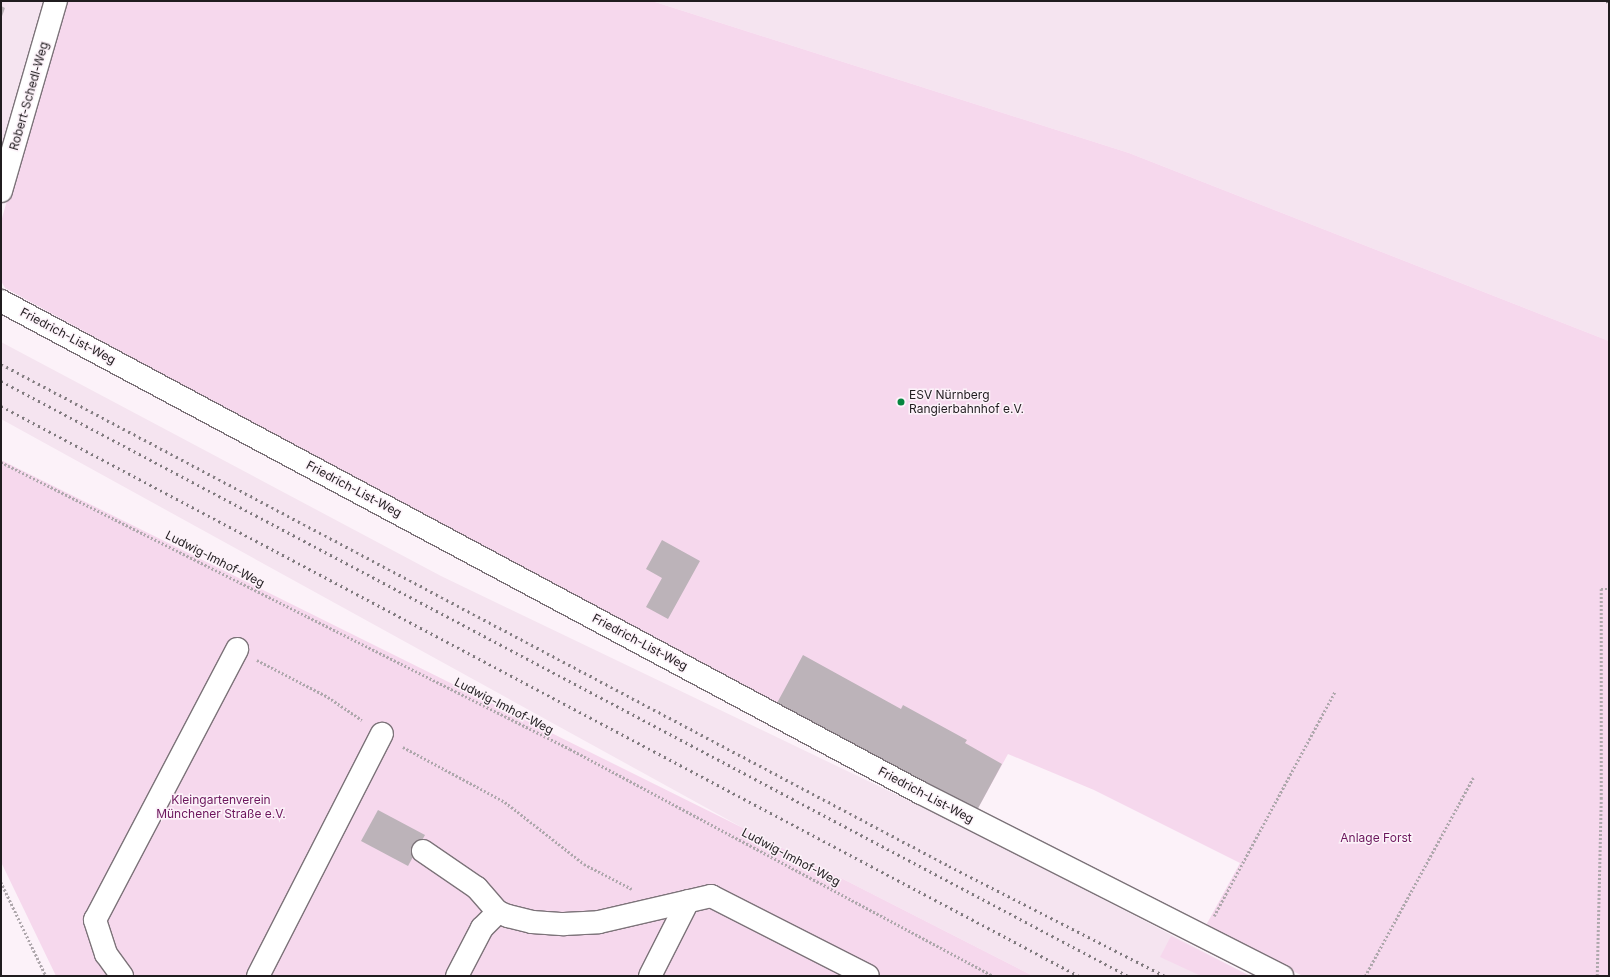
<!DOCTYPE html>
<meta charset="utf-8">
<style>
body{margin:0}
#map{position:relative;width:1610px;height:977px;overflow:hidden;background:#fcf2f9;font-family:Inter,sans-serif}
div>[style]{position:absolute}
.built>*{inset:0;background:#f5e4f0}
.green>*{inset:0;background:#f6d8ed}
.building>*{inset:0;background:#bcb3b9}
.path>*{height:2.5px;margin-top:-1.25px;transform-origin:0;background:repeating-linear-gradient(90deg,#aea7ac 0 2px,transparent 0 4px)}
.roads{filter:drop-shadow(1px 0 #7c7379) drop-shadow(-1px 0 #7c7379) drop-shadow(0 1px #7c7379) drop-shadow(0 -1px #7c7379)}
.minor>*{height:22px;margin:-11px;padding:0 11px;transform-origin:11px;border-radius:11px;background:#fff}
.rail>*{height:3px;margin-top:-1.5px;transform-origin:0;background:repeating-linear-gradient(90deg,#807a7e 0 2px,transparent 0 6px)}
.dots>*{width:11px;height:11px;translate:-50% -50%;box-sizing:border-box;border:2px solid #fcf2f9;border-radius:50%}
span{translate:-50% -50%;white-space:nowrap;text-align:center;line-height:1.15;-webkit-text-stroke:3px #fcf2f9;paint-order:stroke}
.street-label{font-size:12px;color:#201c1f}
.poi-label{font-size:12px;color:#201c1f}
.left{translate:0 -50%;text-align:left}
.park-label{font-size:12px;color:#6b155c}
.frame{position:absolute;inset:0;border:2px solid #201c1f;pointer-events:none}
</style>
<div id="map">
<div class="built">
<i style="clip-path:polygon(1px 1px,49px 1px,1px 159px)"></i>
<i style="clip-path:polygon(652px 1px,1609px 1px,1609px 341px,1129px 153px)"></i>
<i style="clip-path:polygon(1px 342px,441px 576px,968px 829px,1250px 976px,1033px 976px,743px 828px,1px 419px)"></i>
</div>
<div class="green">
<i style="clip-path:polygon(62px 1px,652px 1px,1129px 153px,1609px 341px,1609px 976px,1303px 976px,1204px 929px,1240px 863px,1094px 790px,1008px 754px,976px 812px,341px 472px,5px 288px,1px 281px,1px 222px)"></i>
<i style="clip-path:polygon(1px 460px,743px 828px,1033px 976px,56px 976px,1px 862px)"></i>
<i style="clip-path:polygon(1171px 936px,1250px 976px,1201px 976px,1160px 957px)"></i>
</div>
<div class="building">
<i style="clip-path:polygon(1px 6px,5px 8px,1px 19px)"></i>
<i style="clip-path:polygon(662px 540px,700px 561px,668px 619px,646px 607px,662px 578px,646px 569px)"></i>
<i style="clip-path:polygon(803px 655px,901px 709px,903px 705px,967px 740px,965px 743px,1002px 764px,976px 812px,777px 703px)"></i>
<i style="clip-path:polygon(378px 810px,425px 835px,408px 866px,361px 841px)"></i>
</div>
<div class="path">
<i style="left:1px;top:462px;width:637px;rotate:26.77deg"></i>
<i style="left:570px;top:749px;width:481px;rotate:28.2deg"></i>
<i style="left:257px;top:660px;width:80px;rotate:27.5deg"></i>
<i style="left:328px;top:697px;width:41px;rotate:34.1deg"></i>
<i style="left:403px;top:747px;width:116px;rotate:28.3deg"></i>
<i style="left:505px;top:802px;width:100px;rotate:38.1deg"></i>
<i style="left:584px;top:864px;width:54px;rotate:27.5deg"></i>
<i style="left:1px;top:882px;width:104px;rotate:64.4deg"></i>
<i style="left:1214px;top:916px;width:255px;rotate:-61.7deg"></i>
<i style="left:1365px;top:976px;width:226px;rotate:-61.4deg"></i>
<i style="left:1597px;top:976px;width:177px;rotate:-88.7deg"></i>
<i style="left:1601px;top:799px;width:210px;rotate:-90deg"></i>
<i style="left:1601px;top:589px;width:8px"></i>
</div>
<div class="roads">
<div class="minor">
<i style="left:1px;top:191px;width:198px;rotate:-73.9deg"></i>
<i style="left:1px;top:301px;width:1043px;rotate:28.14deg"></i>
<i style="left:921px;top:793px;width:405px;rotate:26.9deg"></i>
<i style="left:423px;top:851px;width:65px;rotate:34.4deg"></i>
<i style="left:477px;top:888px;width:32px;rotate:49deg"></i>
<i style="left:498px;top:912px;width:11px;rotate:22deg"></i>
<i style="left:508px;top:916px;width:25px;rotate:14deg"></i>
<i style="left:532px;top:922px;width:32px;rotate:4deg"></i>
<i style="left:564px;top:924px;width:35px;rotate:-3deg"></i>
<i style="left:599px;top:922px;width:115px;rotate:-13.1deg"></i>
<i style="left:711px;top:896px;width:176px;rotate:27deg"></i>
<i style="left:122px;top:976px;width:27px;rotate:-126deg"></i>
<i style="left:106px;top:954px;width:36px;rotate:-108deg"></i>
<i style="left:95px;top:920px;width:306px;rotate:-62.3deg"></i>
<i style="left:258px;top:976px;width:272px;rotate:-62.9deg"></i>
<i style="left:457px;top:976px;width:54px;rotate:-62.5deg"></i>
<i style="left:482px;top:928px;width:23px;rotate:-45deg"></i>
<i style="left:650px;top:976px;width:84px;rotate:-63.1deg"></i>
</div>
</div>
<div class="rail">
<i style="left:1606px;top:1px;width:3px;rotate:18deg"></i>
<i style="left:1px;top:364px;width:1073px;rotate:27.9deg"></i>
<i style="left:949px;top:866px;width:242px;rotate:27deg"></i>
<i style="left:1px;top:381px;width:1274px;rotate:27.83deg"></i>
<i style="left:1px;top:406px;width:1219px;rotate:27.87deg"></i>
</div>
<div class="dots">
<i style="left:901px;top:402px;background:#05853f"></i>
</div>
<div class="street-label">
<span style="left:29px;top:96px;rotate:-74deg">Robert-Schedl-Weg</span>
<span style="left:68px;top:336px;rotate:28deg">Friedrich-List-Weg</span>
<span style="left:354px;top:489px;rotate:28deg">Friedrich-List-Weg</span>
<span style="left:215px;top:559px;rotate:27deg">Ludwig-Imhof-Weg</span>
<span style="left:640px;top:642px;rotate:28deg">Friedrich-List-Weg</span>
<span style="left:504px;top:706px;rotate:27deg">Ludwig-Imhof-Weg</span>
<span style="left:926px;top:795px;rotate:28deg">Friedrich-List-Weg</span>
<span style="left:791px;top:857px;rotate:28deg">Ludwig-Imhof-Weg</span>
</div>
<div class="poi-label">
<span class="left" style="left:909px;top:402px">ESV Nürnberg<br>Rangierbahnhof e.V.</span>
</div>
<div class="park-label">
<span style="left:221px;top:807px">Kleingartenverein<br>Münchener Straße e.V.</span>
<span style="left:1376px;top:838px">Anlage Forst</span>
</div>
<div class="frame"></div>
</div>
